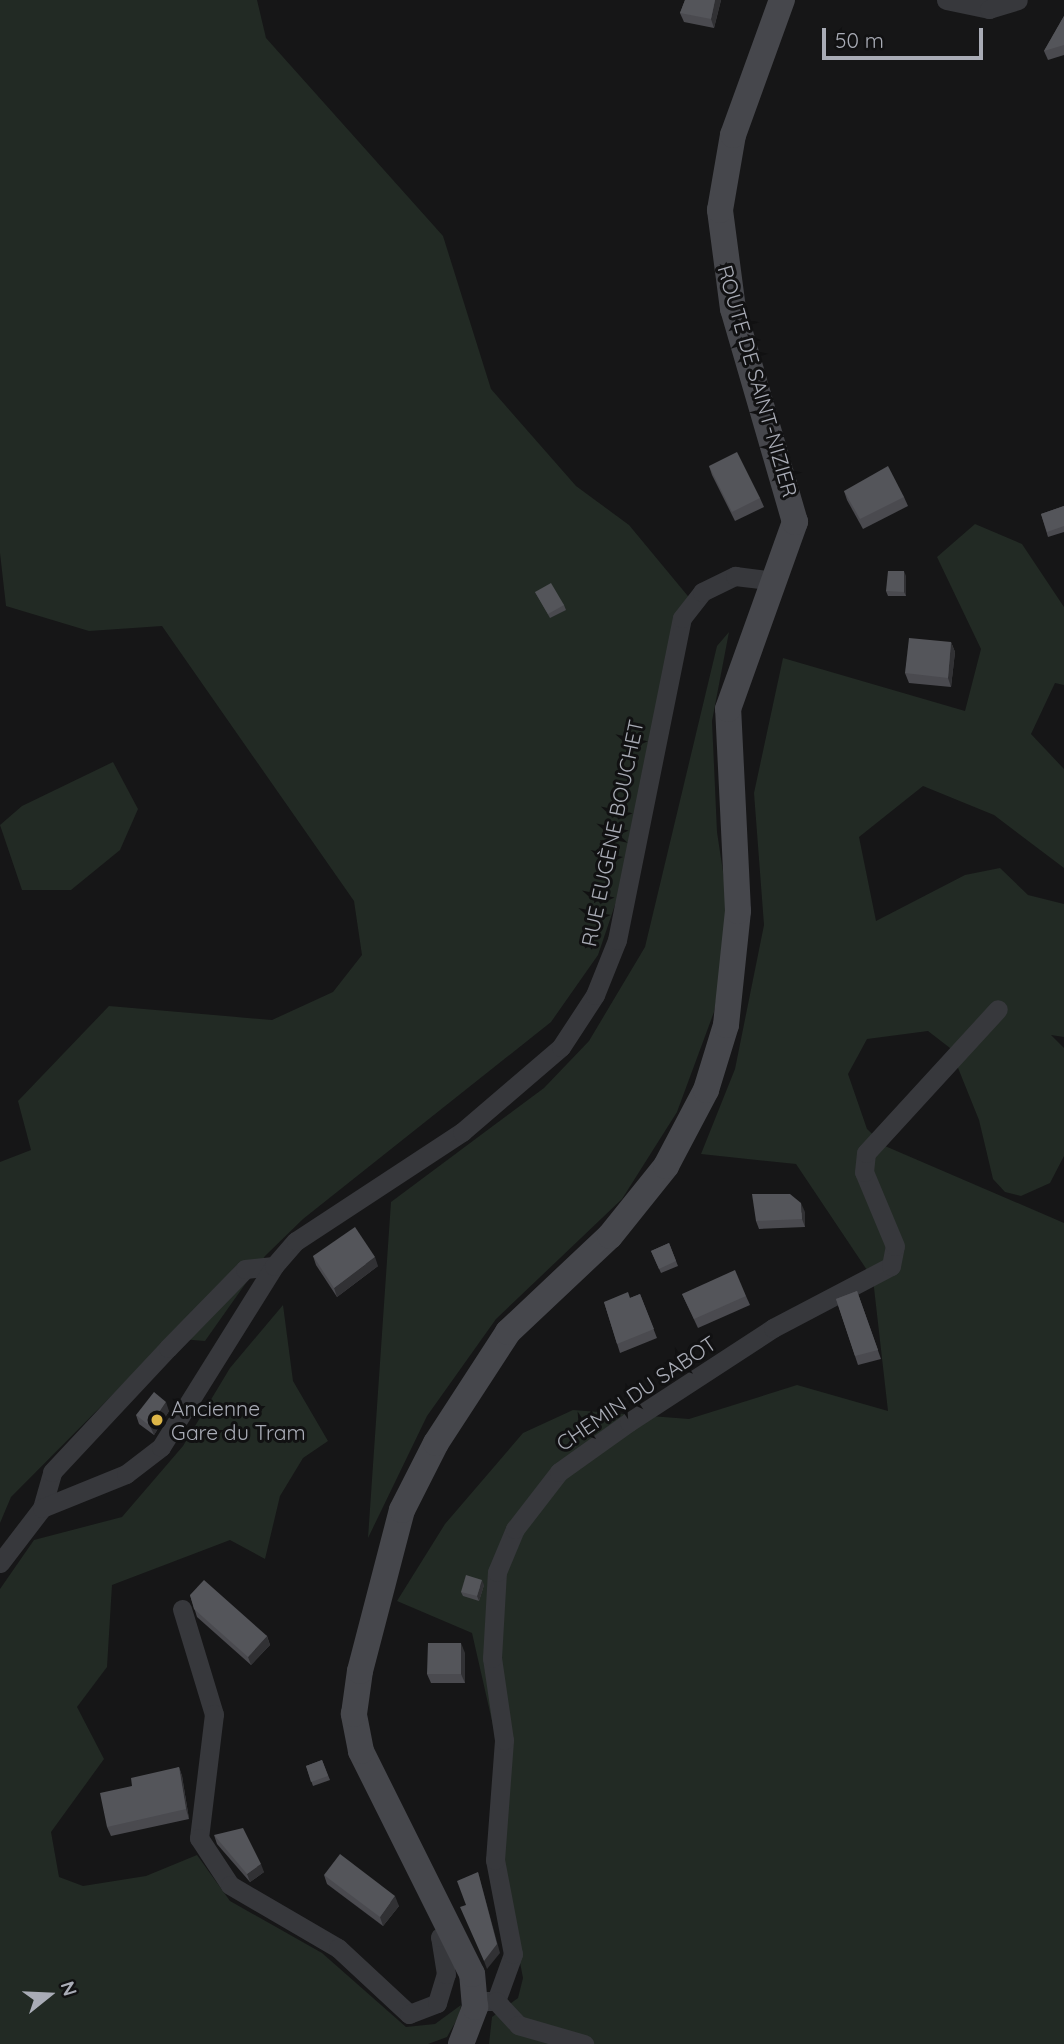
<!DOCTYPE html>
<meta charset="utf-8">
<style>
body{margin:0}
#map{position:relative;width:1064px;height:2044px;overflow:hidden;background:#161617;font-family:Quicksand,sans-serif}
div>[style]{position:absolute}
.green>*{inset:0;background:#222a24}
.minor>*{height:19px;margin:-9.5px;padding:0 9.5px;transform-origin:9.5px;border-radius:9.5px;background:#37383c}
.secondary>*{height:26px;margin:-13px;padding:0 13px;transform-origin:13px;border-radius:13px;background:#46474c}
.wall>*{inset:0;background:#4a4a4f}
.shaded-wall>*{inset:0;background:#313134}
.building>*{inset:0;background:#54555a}
.dots>*{width:19px;height:19px;translate:-50% -50%;box-sizing:border-box;border:4px solid #111112;border-radius:50%}
span{translate:-50% -50%;white-space:nowrap;text-align:center;line-height:1.15;-webkit-text-stroke:6px #111112;paint-order:stroke}
.street-label{font-size:21px;color:#a9acb6}
.poi-label{font-size:21px;color:#a9acb6}
.left{translate:0 -50%;text-align:left}
.north{position:absolute;left:14px;top:1960px;width:70px;height:70px;-webkit-text-stroke:5px #111112;paint-order:stroke;rotate:72deg;font-size:19px;font-weight:700;line-height:28px;text-align:center;color:#a9acb6}
.north::after{content:'';display:block;margin:auto;width:24px;height:32px;background:#a9acb6;clip-path:polygon(50% 0,100% 100%,50% 72%,0 100%)}
.scale{position:absolute;left:822px;top:28px;width:161px;height:32px;box-sizing:border-box;border:4px solid #a9acb6;border-top:0;padding-left:9px;font-size:21px;line-height:24px;white-space:nowrap;color:#a9acb6;-webkit-text-stroke:5px #111112;paint-order:stroke}
</style>
<div id="map">
<div class="green">
<i style="clip-path:polygon(0 0,257px 0,266px 38px,443px 236px,491px 389px,576px 486px,629px 525px,692px 601px,635px 846px,598px 955px,551px 1022px,303px 1219px,265px 1256px,205px 1341px,169px 1338px,11px 1497px,0 1523px,0 1162px,31px 1150px,18px 1101px,109px 1006px,272px 1020px,333px 992px,362px 955px,354px 901px,162px 626px,89px 631px,6px 606px,0 553px)"></i>
<i style="clip-path:polygon(975px 524px,1022px 544px,1064px 607px,1064px 685px,1055px 683px,1031px 734px,1064px 769px,1064px 868px,994px 815px,923px 786px,859px 837px,876px 921px,965px 875px,1000px 868px,1028px 895px,1064px 904px,1064px 1037px,1051px 1035px,1064px 1048px,1064px 1156px,1050px 1183px,1021px 1196px,1005px 1192px,993px 1179px,979px 1120px,950px 1048px,928px 1031px,867px 1039px,848px 1074px,867px 1129px,885px 1146px,1064px 1223px,1064px 2044px,489px 2044px,492px 2017px,518px 1998px,523px 1978px,506px 1890px,497px 1743px,472px 1633px,397px 1601px,445px 1524px,523px 1433px,573px 1410px,689px 1419px,797px 1385px,888px 1411px,873px 1279px,796px 1164px,701px 1154px,735px 1069px,764px 925px,754px 793px,783px 658px,965px 711px,981px 649px,937px 557px)"></i>
<i style="clip-path:polygon(729px 632px,712px 721px,717px 832px,730px 918px,714px 1012px,677px 1112px,622px 1199px,496px 1319px,427px 1416px,368px 1538px,391px 1202px,544px 1088px,589px 1041px,645px 947px,717px 646px)"></i>
<i style="clip-path:polygon(113px 762px,138px 809px,120px 850px,71px 890px,22px 890px,0 825px,22px 806px)"></i>
<i style="clip-path:polygon(283px 1305px,293px 1381px,328px 1441px,303px 1458px,280px 1496px,265px 1559px,230px 1540px,112px 1585px,107px 1667px,77px 1707px,104px 1759px,51px 1832px,59px 1877px,83px 1886px,146px 1876px,197px 1855px,230px 1901px,322px 1953px,406px 2027px,435px 2024px,461px 2005px,459px 2016px,447px 2037px,428px 2044px,0 2044px,0 1589px,34px 1540px,122px 1517px,183px 1446px,230px 1368px)"></i>
</div>
<div class="minor">
<i style="left:946px;top:0;width:44px;rotate:11.8deg"></i>
<i style="left:989px;top:9px;width:30px;rotate:-17deg"></i>
<i style="left:42px;top:1508px;width:37px;rotate:-74deg"></i>
<i style="left:52px;top:1472px;width:170px;rotate:-46.9deg"></i>
<i style="left:168px;top:1348px;width:110px;rotate:-45.7deg"></i>
<i style="left:245px;top:1269px;width:29px;rotate:-6deg"></i>
<i style="left:0;top:1563px;width:69px;rotate:-52.6deg"></i>
<i style="left:42px;top:1508px;width:91px;rotate:-22deg"></i>
<i style="left:126px;top:1474px;width:44px;rotate:-37.6deg"></i>
<i style="left:161px;top:1447px;width:213px;rotate:-58deg"></i>
<i style="left:274px;top:1266px;width:33px;rotate:-49deg"></i>
<i style="left:296px;top:1241px;width:199px;rotate:-33.3deg"></i>
<i style="left:462px;top:1132px;width:130px;rotate:-40.6deg"></i>
<i style="left:561px;top:1047px;width:62px;rotate:-56.8deg"></i>
<i style="left:595px;top:995px;width:59px;rotate:-68.2deg"></i>
<i style="left:617px;top:940px;width:328px;rotate:-78.6deg"></i>
<i style="left:682px;top:618px;width:33px;rotate:-52deg"></i>
<i style="left:702px;top:592px;width:37px;rotate:-26deg"></i>
<i style="left:735px;top:576px;width:40px;rotate:7.1deg"></i>
<i style="left:182px;top:1609px;width:110px;rotate:73.1deg"></i>
<i style="left:214px;top:1714px;width:125px;rotate:96.9deg"></i>
<i style="left:199px;top:1838px;width:56px;rotate:56.6deg"></i>
<i style="left:230px;top:1885px;width:125px;rotate:30.3deg"></i>
<i style="left:338px;top:1948px;width:97px;rotate:42.9deg"></i>
<i style="left:409px;top:2014px;width:30px;rotate:-21deg"></i>
<i style="left:437px;top:2003px;width:30px;rotate:-73deg"></i>
<i style="left:446px;top:1974px;width:37px;rotate:-99deg"></i>
<i style="left:440px;top:1937px;width:15px;rotate:-23deg"></i>
<i style="left:475px;top:2001px;width:21px"></i>
<i style="left:496px;top:2001px;width:50px;rotate:-70.1deg"></i>
<i style="left:513px;top:1954px;width:96px;rotate:-100.8deg"></i>
<i style="left:495px;top:1860px;width:120px;rotate:-85.7deg"></i>
<i style="left:504px;top:1740px;width:83px;rotate:-98.3deg"></i>
<i style="left:492px;top:1658px;width:86px;rotate:-86.7deg"></i>
<i style="left:497px;top:1572px;width:47px;rotate:-67.3deg"></i>
<i style="left:515px;top:1529px;width:72px;rotate:-52.3deg"></i>
<i style="left:559px;top:1472px;width:86px;rotate:-35.5deg"></i>
<i style="left:629px;top:1422px;width:172px;rotate:-33.1deg"></i>
<i style="left:773px;top:1328px;width:133px;rotate:-27.7deg"></i>
<i style="left:891px;top:1266px;width:20px;rotate:-79deg"></i>
<i style="left:895px;top:1246px;width:80px;rotate:-112.7deg"></i>
<i style="left:864px;top:1172px;width:19px;rotate:-84deg"></i>
<i style="left:866px;top:1153px;width:195px;rotate:-47.5deg"></i>
<i style="left:496px;top:2001px;width:33px;rotate:47deg"></i>
<i style="left:518px;top:2025px;width:69px;rotate:16.1deg"></i>
</div>
<div class="secondary">
<i style="left:461px;top:2044px;width:40px;rotate:-69deg"></i>
<i style="left:475px;top:2007px;width:33px;rotate:-95deg"></i>
<i style="left:472px;top:1974px;width:249px;rotate:-116.5deg"></i>
<i style="left:361px;top:1751px;width:38px;rotate:-101deg"></i>
<i style="left:354px;top:1714px;width:43px;rotate:-82.1deg"></i>
<i style="left:360px;top:1671px;width:166px;rotate:-75.4deg"></i>
<i style="left:402px;top:1510px;width:75px;rotate:-63.1deg"></i>
<i style="left:436px;top:1443px;width:132px;rotate:-57deg"></i>
<i style="left:508px;top:1332px;width:140px;rotate:-43.3deg"></i>
<i style="left:610px;top:1236px;width:90px;rotate:-51.3deg"></i>
<i style="left:666px;top:1166px;width:86px;rotate:-62.2deg"></i>
<i style="left:706px;top:1090px;width:68px;rotate:-72.9deg"></i>
<i style="left:726px;top:1025px;width:115px;rotate:-84deg"></i>
<i style="left:738px;top:911px;width:202px;rotate:-92.8deg"></i>
<i style="left:728px;top:709px;width:199px;rotate:-70.3deg"></i>
<i style="left:795px;top:522px;width:222px;rotate:-106.2deg"></i>
<i style="left:733px;top:309px;width:100px;rotate:-97.5deg"></i>
<i style="left:720px;top:210px;width:76px;rotate:-80.2deg"></i>
<i style="left:733px;top:135px;width:144px;rotate:-70.1deg"></i>
</div>
<div class="wall">
<i style="clip-path:polygon(685px 0,721px 0,714px 28px,684px 22px,680px 13px)"></i>
<i style="clip-path:polygon(1064px 16px,1064px 55px,1048px 60px,1044px 51px)"></i>
<i style="clip-path:polygon(709px 466px,760px 498px,764px 507px,735px 521px,712px 475px)"></i>
<i style="clip-path:polygon(844px 491px,904px 497px,908px 506px,863px 529px,847px 500px)"></i>
<i style="clip-path:polygon(1064px 506px,1064px 532px,1048px 537px,1041px 514px)"></i>
<i style="clip-path:polygon(906px 576px,906px 596px,888px 596px,886px 591px)"></i>
<i style="clip-path:polygon(535px 592px,564px 605px,566px 610px,550px 618px)"></i>
<i style="clip-path:polygon(951px 642px,955px 652px,951px 687px,909px 683px,905px 673px)"></i>
<i style="clip-path:polygon(805px 1212px,805px 1227px,759px 1229px,756px 1221px)"></i>
<i style="clip-path:polygon(669px 1243px,678px 1266px,661px 1273px,651px 1251px)"></i>
<i style="clip-path:polygon(313px 1256px,378px 1266px,337px 1297px,316px 1265px)"></i>
<i style="clip-path:polygon(857px 1291px,881px 1359px,858px 1365px,836px 1299px)"></i>
<i style="clip-path:polygon(640px 1294px,657px 1338px,620px 1353px,604px 1302px,630px 1298px)"></i>
<i style="clip-path:polygon(682px 1294px,746px 1296px,750px 1305px,698px 1328px)"></i>
<i style="clip-path:polygon(169px 1411px,154px 1435px,139px 1424px,136px 1415px)"></i>
<i style="clip-path:polygon(484px 1585px,479px 1601px,463px 1596px,461px 1592px)"></i>
<i style="clip-path:polygon(190px 1595px,267px 1636px,270px 1645px,251px 1665px,197px 1617px)"></i>
<i style="clip-path:polygon(465px 1653px,465px 1683px,431px 1683px,427px 1674px)"></i>
<i style="clip-path:polygon(322px 1760px,330px 1780px,313px 1786px,306px 1766px)"></i>
<i style="clip-path:polygon(179px 1767px,182px 1776px,189px 1819px,111px 1836px,107px 1827px,132px 1786px)"></i>
<i style="clip-path:polygon(214px 1835px,264px 1872px,250px 1882px,217px 1844px)"></i>
<i style="clip-path:polygon(324px 1875px,399px 1906px,383px 1926px,327px 1884px)"></i>
</div>
<div class="shaded-wall">
<i style="clip-path:polygon(715px 0,721px 0,714px 28px,711px 19px)"></i>
<i style="clip-path:polygon(904px 571px,906px 576px,906px 596px,904px 592px)"></i>
<i style="clip-path:polygon(951px 642px,955px 652px,951px 687px,948px 678px)"></i>
<i style="clip-path:polygon(801px 1203px,805px 1212px,805px 1227px,802px 1219px)"></i>
<i style="clip-path:polygon(375px 1257px,378px 1266px,337px 1297px,334px 1288px)"></i>
<i style="clip-path:polygon(166px 1402px,169px 1411px,154px 1435px,150px 1426px)"></i>
<i style="clip-path:polygon(482px 1580px,484px 1585px,479px 1601px,477px 1596px)"></i>
<i style="clip-path:polygon(267px 1636px,270px 1645px,251px 1665px,248px 1657px)"></i>
<i style="clip-path:polygon(461px 1643px,465px 1653px,465px 1683px,461px 1674px)"></i>
<i style="clip-path:polygon(179px 1767px,182px 1776px,189px 1819px,186px 1809px)"></i>
<i style="clip-path:polygon(261px 1864px,264px 1872px,250px 1882px,247px 1874px)"></i>
<i style="clip-path:polygon(478px 1872px,500px 1953px,487px 1969px,484px 1961px)"></i>
<i style="clip-path:polygon(395px 1896px,399px 1906px,383px 1926px,380px 1917px)"></i>
</div>
<div class="building">
<i style="clip-path:polygon(685px 0,715px 0,711px 19px,680px 13px)"></i>
<i style="clip-path:polygon(1064px 16px,1064px 45px,1044px 51px)"></i>
<i style="clip-path:polygon(737px 452px,760px 498px,732px 512px,709px 466px)"></i>
<i style="clip-path:polygon(888px 466px,904px 497px,860px 519px,844px 491px)"></i>
<i style="clip-path:polygon(1064px 506px,1064px 526px,1047px 532px,1041px 514px)"></i>
<i style="clip-path:polygon(888px 571px,904px 571px,904px 592px,886px 591px)"></i>
<i style="clip-path:polygon(551px 583px,564px 605px,548px 614px,535px 592px)"></i>
<i style="clip-path:polygon(909px 638px,951px 642px,948px 678px,905px 673px)"></i>
<i style="clip-path:polygon(752px 1194px,790px 1194px,801px 1203px,802px 1219px,756px 1221px)"></i>
<i style="clip-path:polygon(355px 1227px,375px 1257px,334px 1288px,313px 1256px)"></i>
<i style="clip-path:polygon(669px 1243px,676px 1261px,659px 1269px,651px 1251px)"></i>
<i style="clip-path:polygon(735px 1270px,746px 1296px,694px 1319px,682px 1294px)"></i>
<i style="clip-path:polygon(857px 1291px,878px 1350px,855px 1356px,836px 1299px)"></i>
<i style="clip-path:polygon(628px 1292px,630px 1298px,640px 1294px,654px 1329px,617px 1344px,604px 1302px)"></i>
<i style="clip-path:polygon(154px 1392px,166px 1402px,150px 1426px,136px 1415px)"></i>
<i style="clip-path:polygon(466px 1575px,482px 1580px,477px 1596px,461px 1592px)"></i>
<i style="clip-path:polygon(204px 1580px,267px 1636px,248px 1657px,194px 1609px,190px 1595px)"></i>
<i style="clip-path:polygon(428px 1643px,461px 1643px,461px 1674px,427px 1674px)"></i>
<i style="clip-path:polygon(322px 1760px,328px 1776px,311px 1782px,306px 1766px)"></i>
<i style="clip-path:polygon(179px 1767px,186px 1809px,107px 1827px,100px 1793px,132px 1786px,131px 1778px)"></i>
<i style="clip-path:polygon(243px 1828px,261px 1864px,247px 1874px,214px 1835px)"></i>
<i style="clip-path:polygon(340px 1854px,395px 1896px,380px 1917px,324px 1875px)"></i>
<i style="clip-path:polygon(478px 1872px,497px 1944px,484px 1961px,460px 1907px,466px 1905px,457px 1881px)"></i>
</div>
<div class="dots">
<i style="left:157px;top:1420px;background:#ddb648"></i>
</div>
<div class="street-label">
<span style="left:758px;top:381px;rotate:74deg">ROUTE DE SAINT-NIZIER</span>
<span style="left:612px;top:833px;rotate:-78deg">RUE EUGÈNE BOUCHET</span>
<span style="left:636px;top:1393px;rotate:-34deg">CHEMIN DU SABOT</span>
</div>
<div class="poi-label">
<span class="left" style="left:171px;top:1420px">Ancienne<br>Gare du Tram</span>
</div>
<div class="north">N</div>
<div class="scale">50 m</div>
</div>
